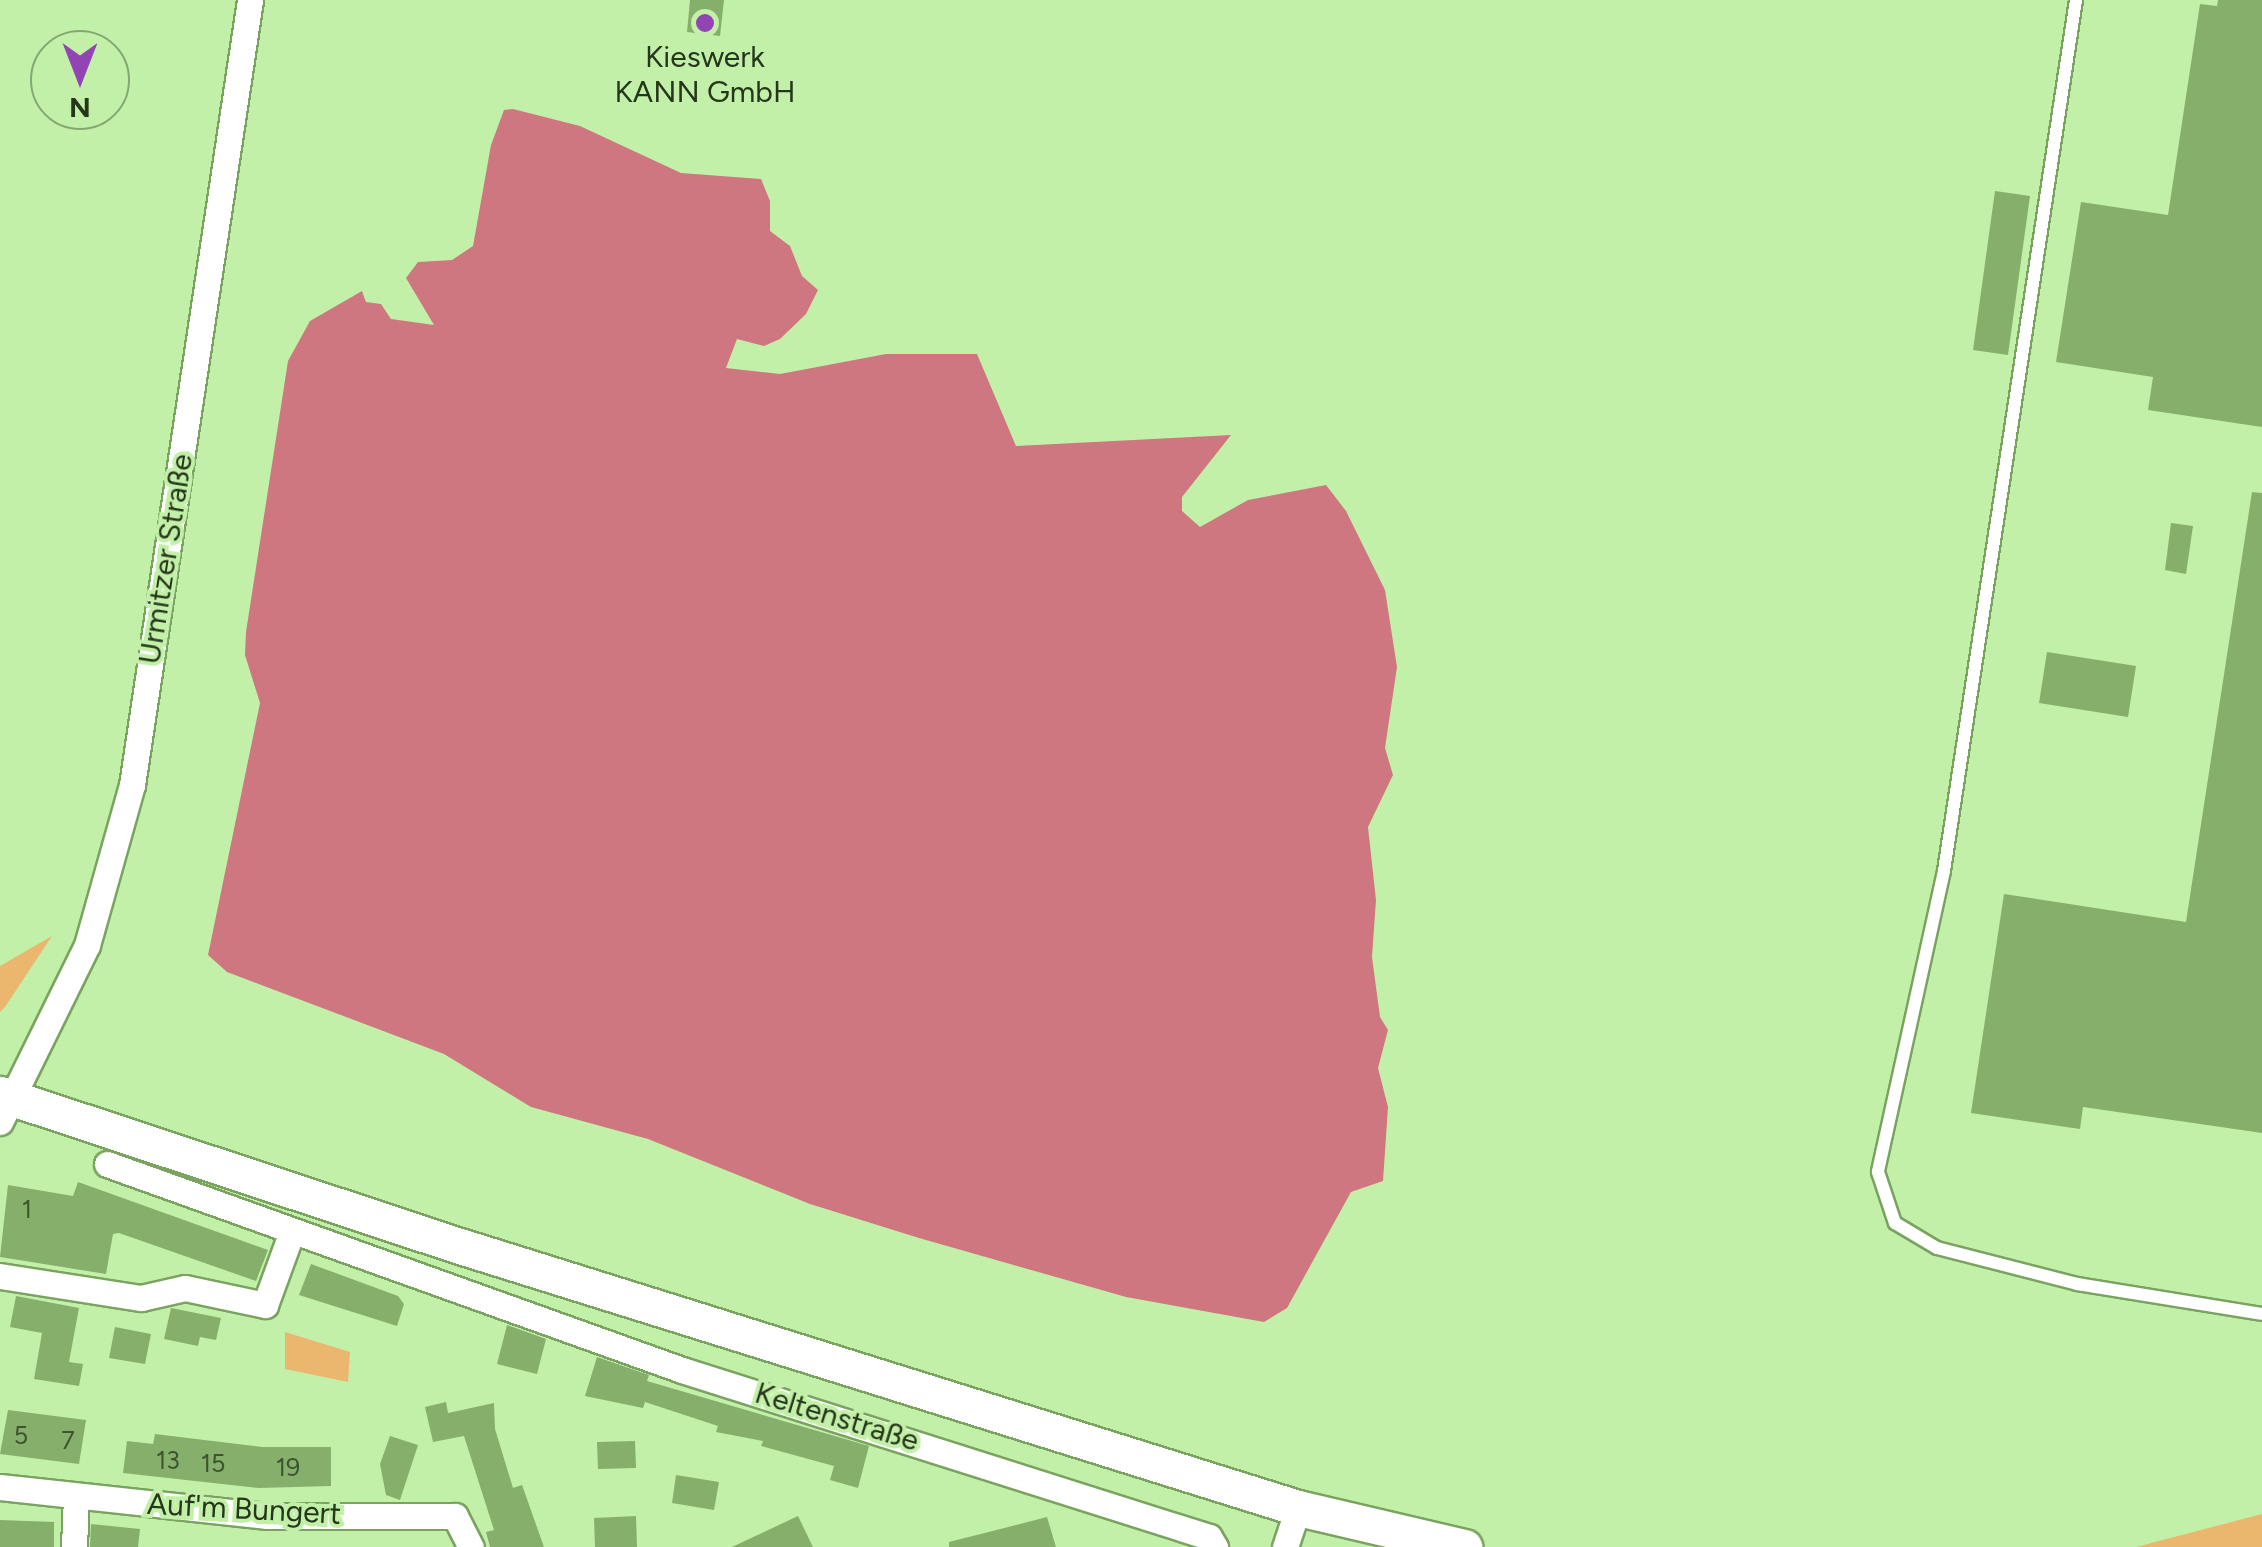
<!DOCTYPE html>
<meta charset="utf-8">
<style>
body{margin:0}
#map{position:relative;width:2262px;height:1547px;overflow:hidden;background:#c3f0a9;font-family:Figtree,sans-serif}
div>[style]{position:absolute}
.green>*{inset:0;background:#ebb66d}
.water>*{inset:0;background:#cf7780}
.building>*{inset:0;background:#85af6b}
.roads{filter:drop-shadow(2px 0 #79a35f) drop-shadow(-2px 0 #79a35f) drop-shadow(0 2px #79a35f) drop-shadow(0 -2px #79a35f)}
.lane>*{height:12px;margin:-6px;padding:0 6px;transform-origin:6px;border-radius:6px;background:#fff}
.street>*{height:25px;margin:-12.5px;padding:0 12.5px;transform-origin:12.5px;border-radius:12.5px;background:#fff}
.secondary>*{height:35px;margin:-17.5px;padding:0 17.5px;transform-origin:17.5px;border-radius:17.5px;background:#fff}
.dots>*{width:28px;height:28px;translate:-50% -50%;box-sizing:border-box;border:5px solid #c3f0a9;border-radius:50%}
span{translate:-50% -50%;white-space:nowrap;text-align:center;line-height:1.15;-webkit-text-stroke:8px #c3f0a9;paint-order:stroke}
.number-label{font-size:25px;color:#3d542e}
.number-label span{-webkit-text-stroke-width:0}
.poi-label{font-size:30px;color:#25361a}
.street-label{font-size:30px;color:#25361a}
.north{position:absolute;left:30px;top:30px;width:100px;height:100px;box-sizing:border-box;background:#c3f0a9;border:2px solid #84a670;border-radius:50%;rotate:180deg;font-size:28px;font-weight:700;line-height:40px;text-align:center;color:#25361a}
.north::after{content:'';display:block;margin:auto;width:35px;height:45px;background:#9244b4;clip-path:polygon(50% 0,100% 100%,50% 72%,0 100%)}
</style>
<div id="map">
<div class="green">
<i style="clip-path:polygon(52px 936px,5px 1007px,0 1012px,0 966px)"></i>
<i style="clip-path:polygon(285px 1332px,350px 1352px,348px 1382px,285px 1369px)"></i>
<i style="clip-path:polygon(2262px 1514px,2262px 1547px,2136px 1547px)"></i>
</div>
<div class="water">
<i style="clip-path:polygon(513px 109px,580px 126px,681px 173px,761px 179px,770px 201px,770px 231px,790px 246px,802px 276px,818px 290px,806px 314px,780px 339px,764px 346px,737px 339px,726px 368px,780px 374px,886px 354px,977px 354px,1016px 446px,1231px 435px,1182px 497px,1182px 511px,1200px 527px,1248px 500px,1326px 485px,1346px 511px,1385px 590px,1397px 667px,1385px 748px,1393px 775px,1368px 827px,1376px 900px,1372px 957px,1380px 1017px,1388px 1030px,1378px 1068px,1388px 1107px,1383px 1181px,1351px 1192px,1287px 1308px,1264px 1322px,1126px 1297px,919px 1238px,810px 1204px,648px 1139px,531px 1107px,444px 1054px,227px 972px,208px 955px,260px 703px,245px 655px,246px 632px,288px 361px,310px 321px,362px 291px,366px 302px,381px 304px,391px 319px,434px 325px,406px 278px,418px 262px,452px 260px,473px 246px,491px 145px,504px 110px)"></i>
</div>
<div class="building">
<i style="clip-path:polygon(690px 0,724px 0,720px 36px,687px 32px)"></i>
<i style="clip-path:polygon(2218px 0,2262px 0,2262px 427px,2148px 410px,2153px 377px,2056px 362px,2081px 202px,2168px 215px,2200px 4px,2217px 6px)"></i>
<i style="clip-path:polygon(1995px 191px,2030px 196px,2008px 355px,1973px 350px)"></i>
<i style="clip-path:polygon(2252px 492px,2262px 493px,2262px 1133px,2083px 1107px,2080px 1129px,1971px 1113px,2004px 894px,2186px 922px)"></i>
<i style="clip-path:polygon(2171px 523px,2193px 526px,2186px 574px,2165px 570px)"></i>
<i style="clip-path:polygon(2047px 652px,2136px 666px,2128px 717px,2039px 703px)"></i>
<i style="clip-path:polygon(78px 1182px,268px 1250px,256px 1281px,119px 1233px,113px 1234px,106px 1274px,0 1257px,8px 1185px,73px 1196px)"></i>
<i style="clip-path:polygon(311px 1264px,398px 1296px,404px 1304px,397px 1326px,299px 1295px)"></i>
<i style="clip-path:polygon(16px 1296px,79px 1308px,69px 1362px,83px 1364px,79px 1386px,34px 1379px,42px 1333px,10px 1327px)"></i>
<i style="clip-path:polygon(171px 1308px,221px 1318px,216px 1340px,200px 1337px,198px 1346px,164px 1339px)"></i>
<i style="clip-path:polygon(507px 1325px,546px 1339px,537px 1374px,497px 1364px)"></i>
<i style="clip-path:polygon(115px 1327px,151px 1334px,145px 1364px,109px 1358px)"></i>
<i style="clip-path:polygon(597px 1357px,649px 1375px,647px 1381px,869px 1446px,858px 1488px,830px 1480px,834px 1466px,761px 1446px,763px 1441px,716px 1432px,718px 1426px,645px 1402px,643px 1408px,585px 1396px)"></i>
<i style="clip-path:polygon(446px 1402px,448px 1413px,494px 1403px,495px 1429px,513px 1488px,522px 1485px,544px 1547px,490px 1547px,486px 1532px,494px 1530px,464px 1436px,433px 1442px,425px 1407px)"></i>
<i style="clip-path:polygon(8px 1410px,86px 1420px,79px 1464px,0 1454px)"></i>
<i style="clip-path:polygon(155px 1434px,262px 1447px,331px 1447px,331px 1486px,259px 1488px,123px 1473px,127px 1441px,153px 1444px)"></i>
<i style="clip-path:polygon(390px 1436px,418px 1445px,400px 1500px,386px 1495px,380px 1464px)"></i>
<i style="clip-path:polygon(635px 1441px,636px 1468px,598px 1469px,597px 1442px)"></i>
<i style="clip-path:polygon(676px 1475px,719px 1482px,714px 1510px,672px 1503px)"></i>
<i style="clip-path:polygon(636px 1516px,637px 1547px,595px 1547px,594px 1518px)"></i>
<i style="clip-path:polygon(798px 1516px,813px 1547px,732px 1547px)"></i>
<i style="clip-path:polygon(1047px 1517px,1056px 1547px,949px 1547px,949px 1542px)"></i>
<i style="clip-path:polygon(0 1520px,54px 1522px,54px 1547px,0 1547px)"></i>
<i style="clip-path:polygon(91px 1524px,140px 1529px,138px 1547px,90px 1547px)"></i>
</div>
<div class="roads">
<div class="lane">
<i style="left:2076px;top:0;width:881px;rotate:98.62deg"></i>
<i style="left:1944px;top:871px;width:308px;rotate:102.4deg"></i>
<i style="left:1878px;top:1172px;width:54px;rotate:71.6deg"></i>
<i style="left:1895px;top:1223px;width:49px;rotate:30.8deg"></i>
<i style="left:1937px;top:1248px;width:145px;rotate:14.4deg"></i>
<i style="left:2077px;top:1284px;width:187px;rotate:9.2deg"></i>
</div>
<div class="street">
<i style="left:0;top:1122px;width:197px;rotate:-63.8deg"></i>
<i style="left:87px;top:945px;width:166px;rotate:-74.3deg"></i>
<i style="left:132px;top:785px;width:794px;rotate:-81.45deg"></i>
<i style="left:107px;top:1164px;width:611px;rotate:19.71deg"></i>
<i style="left:682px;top:1370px;width:553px;rotate:17.58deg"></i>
<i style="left:1209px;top:1537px;width:12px;rotate:59deg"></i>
<i style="left:0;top:1276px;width:143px;rotate:8.9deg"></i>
<i style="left:141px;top:1298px;width:45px;rotate:-12.8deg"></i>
<i style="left:185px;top:1288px;width:82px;rotate:12deg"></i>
<i style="left:265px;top:1305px;width:76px;rotate:-69.9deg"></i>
<i style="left:0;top:1487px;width:269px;rotate:6.2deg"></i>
<i style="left:267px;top:1516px;width:188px"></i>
<i style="left:455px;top:1516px;width:35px;rotate:63deg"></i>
<i style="left:74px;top:1547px;width:49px;rotate:-87.7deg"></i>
<i style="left:1285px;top:1547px;width:41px;rotate:-71.6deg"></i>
</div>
<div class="secondary">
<i style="left:0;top:1094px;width:488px;rotate:18.3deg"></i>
<i style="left:463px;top:1247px;width:875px;rotate:17.36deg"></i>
<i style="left:1298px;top:1508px;width:171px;rotate:13.2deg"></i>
</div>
</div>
<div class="dots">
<i style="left:705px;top:23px;background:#9244b4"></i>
</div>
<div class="number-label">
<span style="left:27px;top:1209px">1</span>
<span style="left:21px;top:1435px">5</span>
<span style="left:68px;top:1440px">7</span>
<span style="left:168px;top:1460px">13</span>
<span style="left:213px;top:1463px">15</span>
<span style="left:288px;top:1467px">19</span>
</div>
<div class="poi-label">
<span style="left:705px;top:74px">Kieswerk<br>KANN GmbH</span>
</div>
<div class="street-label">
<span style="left:166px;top:559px;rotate:-81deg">Urmitzer Straße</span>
<span style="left:837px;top:1417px;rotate:17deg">Keltenstraße</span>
<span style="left:244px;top:1509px;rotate:3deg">Auf'm Bungert</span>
</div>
<div class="north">N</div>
</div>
